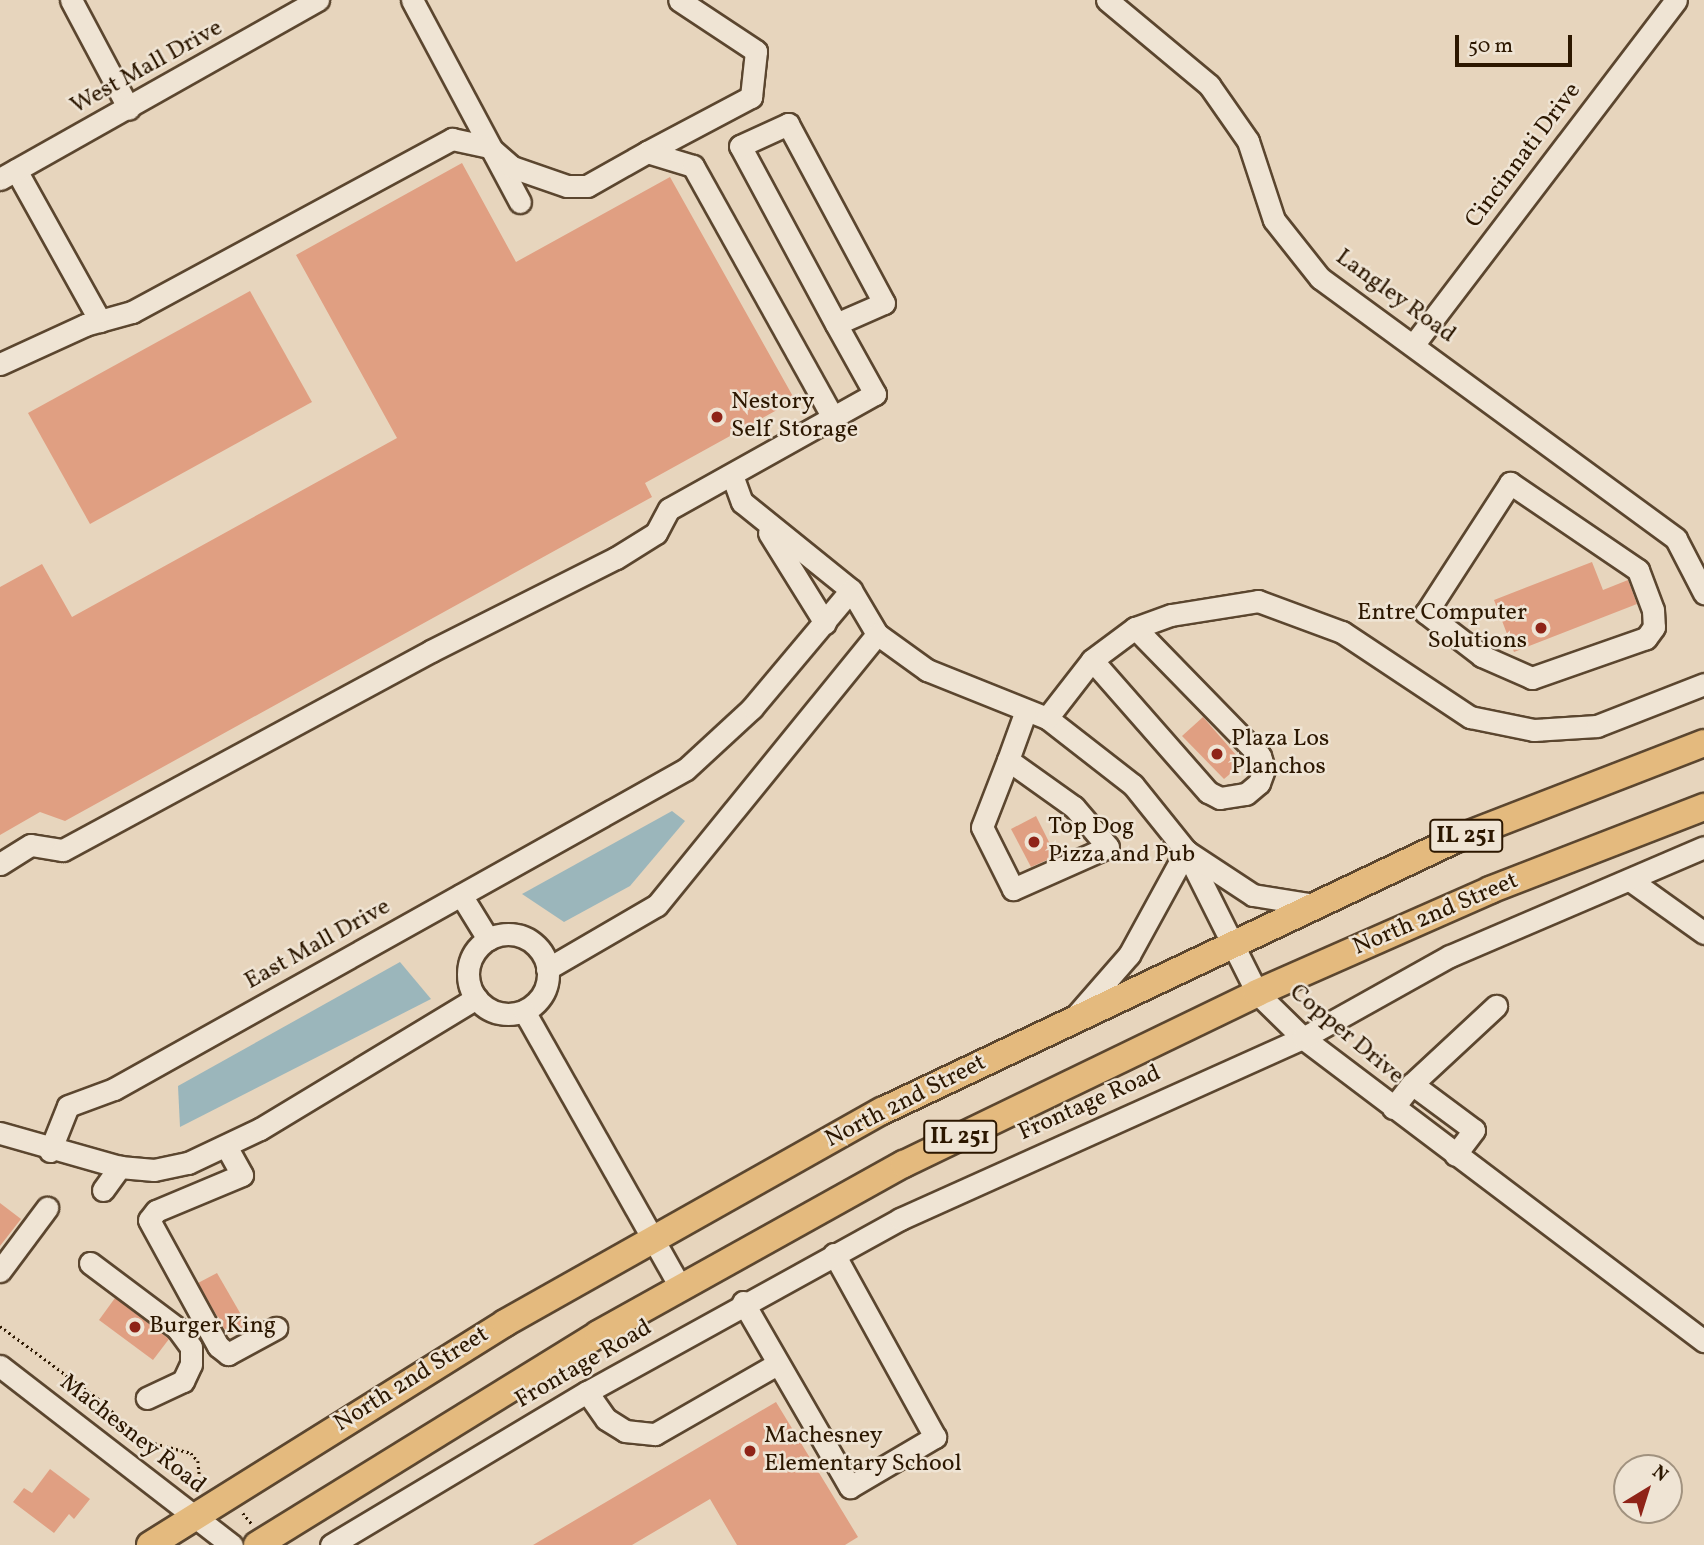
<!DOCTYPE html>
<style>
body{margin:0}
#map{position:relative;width:1704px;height:1545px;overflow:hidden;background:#e7d5bd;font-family:Vollkorn,serif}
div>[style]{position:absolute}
.water>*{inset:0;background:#9bb6bb}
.building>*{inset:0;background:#e09f82}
.path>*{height:2.5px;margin-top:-1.25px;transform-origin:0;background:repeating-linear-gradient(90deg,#2c1700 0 2px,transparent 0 5.5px)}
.roads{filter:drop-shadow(2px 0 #5b462f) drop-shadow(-2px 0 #5b462f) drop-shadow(0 2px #5b462f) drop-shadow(0 -2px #5b462f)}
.minor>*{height:21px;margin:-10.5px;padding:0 10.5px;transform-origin:10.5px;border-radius:10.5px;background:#efe4d4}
.minor>.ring{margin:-10.5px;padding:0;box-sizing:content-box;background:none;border:21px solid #efe4d4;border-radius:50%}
.major>*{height:26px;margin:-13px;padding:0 13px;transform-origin:13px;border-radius:13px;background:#e4ba7e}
.dots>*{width:19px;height:19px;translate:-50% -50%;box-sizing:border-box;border:4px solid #efe4d4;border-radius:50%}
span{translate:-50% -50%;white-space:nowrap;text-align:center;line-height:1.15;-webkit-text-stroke:5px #efe4d4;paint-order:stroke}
.shield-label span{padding:2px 5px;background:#efe4d4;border:2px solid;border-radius:5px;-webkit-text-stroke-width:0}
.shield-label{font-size:23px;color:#2c1700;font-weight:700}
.street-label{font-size:24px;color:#2c1700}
.poi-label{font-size:24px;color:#2c1700}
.left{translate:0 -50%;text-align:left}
.right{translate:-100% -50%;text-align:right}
.north{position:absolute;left:1613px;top:1454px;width:70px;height:70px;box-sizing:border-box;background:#efe4d4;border:2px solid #a1927f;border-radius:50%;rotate:38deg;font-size:19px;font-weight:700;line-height:28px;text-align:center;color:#2c1700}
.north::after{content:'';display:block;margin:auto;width:24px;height:32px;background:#8f2418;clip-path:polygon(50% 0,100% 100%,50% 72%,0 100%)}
.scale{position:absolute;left:1455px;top:35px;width:117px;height:32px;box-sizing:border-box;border:4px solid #2c1700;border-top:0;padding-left:9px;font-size:21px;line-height:24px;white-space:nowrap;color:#2c1700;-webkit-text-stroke:5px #efe4d4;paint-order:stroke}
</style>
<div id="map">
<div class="water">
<i style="clip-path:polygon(672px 811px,685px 821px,630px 886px,564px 922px,522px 894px)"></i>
<i style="clip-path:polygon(400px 962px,431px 999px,180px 1127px,178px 1086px)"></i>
</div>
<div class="building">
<i style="clip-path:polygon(462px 163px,516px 262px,670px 177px,795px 400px,645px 483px,652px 497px,65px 821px,40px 812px,0 835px,0 587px,42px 564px,72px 617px,397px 438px,296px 255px)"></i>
<i style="clip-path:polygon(250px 291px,312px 402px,90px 524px,28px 413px)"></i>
<i style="clip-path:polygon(1592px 562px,1603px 590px,1628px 580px,1637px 604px,1514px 652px,1494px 600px)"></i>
<i style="clip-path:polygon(1203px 717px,1243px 763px,1224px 779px,1182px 736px)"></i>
<i style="clip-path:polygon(1036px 816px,1056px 856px,1031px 867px,1011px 829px)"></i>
<i style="clip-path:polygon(0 1203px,21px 1219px,0 1246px)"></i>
<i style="clip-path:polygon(217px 1273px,247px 1325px,228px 1335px,198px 1283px)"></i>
<i style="clip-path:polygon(115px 1298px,169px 1339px,153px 1360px,99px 1320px)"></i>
<i style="clip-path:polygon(776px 1402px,858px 1537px,845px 1545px,737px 1545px,710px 1499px,632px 1545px,533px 1545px)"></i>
<i style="clip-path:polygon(50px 1469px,90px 1499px,74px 1519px,69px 1514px,54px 1533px,13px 1502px,24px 1488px,32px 1493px)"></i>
</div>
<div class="path">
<i style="left:0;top:1326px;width:129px;rotate:36.5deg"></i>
<i style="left:104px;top:1403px;width:50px;rotate:45.8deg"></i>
<i style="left:139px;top:1439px;width:54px;rotate:15.1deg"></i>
<i style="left:191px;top:1453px;width:11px;rotate:49deg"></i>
<i style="left:198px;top:1461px;width:27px;rotate:84deg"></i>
<i style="left:243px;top:1513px;width:14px;rotate:51deg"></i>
</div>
<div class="roads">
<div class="minor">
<i style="left:71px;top:0;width:123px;rotate:62deg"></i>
<i style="left:412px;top:0;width:229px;rotate:61.9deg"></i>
<i style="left:1107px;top:0;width:133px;rotate:39.8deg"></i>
<i style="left:1209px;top:85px;width:68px;rotate:55.1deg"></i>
<i style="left:1248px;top:141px;width:83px;rotate:71.8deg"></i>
<i style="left:1274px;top:220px;width:74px;rotate:51.6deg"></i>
<i style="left:1320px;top:278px;width:441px;rotate:36.2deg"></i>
<i style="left:1676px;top:539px;width:61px;rotate:62.6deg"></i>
<i style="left:647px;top:152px;width:118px;rotate:-27.9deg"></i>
<i style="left:751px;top:97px;width:46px;rotate:-83.8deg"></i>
<i style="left:756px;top:51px;width:92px;rotate:-146.5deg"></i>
<i style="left:16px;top:170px;width:173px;rotate:60.9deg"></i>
<i style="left:0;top:179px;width:365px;rotate:-29.4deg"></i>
<i style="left:1414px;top:344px;width:432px;rotate:-52.7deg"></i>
<i style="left:0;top:364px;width:94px;rotate:-24.6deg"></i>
<i style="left:85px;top:325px;width:49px;rotate:-15.5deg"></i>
<i style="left:132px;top:312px;width:364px;rotate:-28.4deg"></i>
<i style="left:452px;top:139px;width:38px;rotate:12deg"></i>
<i style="left:489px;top:147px;width:30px;rotate:41deg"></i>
<i style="left:512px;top:167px;width:58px;rotate:19.1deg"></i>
<i style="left:567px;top:186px;width:20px"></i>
<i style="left:587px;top:186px;width:69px;rotate:-29.5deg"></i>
<i style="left:647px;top:152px;width:48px;rotate:16.9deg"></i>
<i style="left:693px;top:166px;width:288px;rotate:60.9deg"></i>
<i style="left:732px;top:475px;width:29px;rotate:70deg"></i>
<i style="left:742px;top:502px;width:140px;rotate:38.9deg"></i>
<i style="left:851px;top:590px;width:51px;rotate:59.4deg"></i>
<i style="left:877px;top:634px;width:62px;rotate:35.8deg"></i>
<i style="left:927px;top:670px;width:129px;rotate:21.8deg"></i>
<i style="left:1047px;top:718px;width:109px;rotate:37.9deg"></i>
<i style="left:1133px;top:785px;width:85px;rotate:51.2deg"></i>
<i style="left:1186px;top:851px;width:159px;rotate:63.4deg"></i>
<i style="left:1257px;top:993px;width:64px;rotate:44.4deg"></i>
<i style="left:1303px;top:1038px;width:503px;rotate:37.08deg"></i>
<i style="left:1510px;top:483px;width:155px;rotate:34.2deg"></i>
<i style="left:1638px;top:570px;width:43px;rotate:69.4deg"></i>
<i style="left:1653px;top:610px;width:17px;rotate:87deg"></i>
<i style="left:1654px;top:627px;width:14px;rotate:126deg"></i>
<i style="left:1646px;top:638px;width:121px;rotate:160.7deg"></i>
<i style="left:1532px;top:678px;width:55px;rotate:-156.3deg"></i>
<i style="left:1482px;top:656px;width:71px;rotate:-142.5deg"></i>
<i style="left:1426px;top:613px;width:155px;rotate:-57.1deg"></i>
<i style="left:769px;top:533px;width:106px;rotate:58.1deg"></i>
<i style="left:1092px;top:660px;width:176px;rotate:48.7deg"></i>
<i style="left:1208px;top:792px;width:13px;rotate:27deg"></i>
<i style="left:1220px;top:798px;width:26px;rotate:-9deg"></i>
<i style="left:1246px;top:794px;width:17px;rotate:-40deg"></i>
<i style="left:1259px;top:783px;width:15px;rotate:-70deg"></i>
<i style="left:1264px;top:769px;width:14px;rotate:-107deg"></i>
<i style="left:1260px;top:756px;width:179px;rotate:-134.3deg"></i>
<i style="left:1047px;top:718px;width:73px;rotate:-52.2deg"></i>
<i style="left:1092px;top:660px;width:54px;rotate:-36.7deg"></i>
<i style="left:1135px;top:628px;width:38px;rotate:-20deg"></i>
<i style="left:1171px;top:615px;width:88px;rotate:-9.1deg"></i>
<i style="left:1258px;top:601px;width:90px;rotate:20.3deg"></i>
<i style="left:1342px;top:632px;width:154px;rotate:33.6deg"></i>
<i style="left:1470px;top:717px;width:65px;rotate:11.5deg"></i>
<i style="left:1534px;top:730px;width:63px;rotate:-3.6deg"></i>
<i style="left:1597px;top:726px;width:115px;rotate:-21.4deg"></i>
<i style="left:1008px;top:760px;width:81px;rotate:35.5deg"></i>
<i style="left:1074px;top:807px;width:52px;rotate:49.6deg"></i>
<i style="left:1108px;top:847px;width:104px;rotate:156.1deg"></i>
<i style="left:1013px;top:889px;width:69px;rotate:-116.6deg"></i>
<i style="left:982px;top:827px;width:72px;rotate:-68.8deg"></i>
<i style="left:1008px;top:760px;width:50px;rotate:-70.1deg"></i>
<i style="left:0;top:864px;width:36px;rotate:-32deg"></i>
<i style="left:31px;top:845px;width:32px;rotate:9deg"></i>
<i style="left:63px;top:850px;width:418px;rotate:-28.4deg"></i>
<i style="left:431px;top:651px;width:207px;rotate:-26.7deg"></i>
<i style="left:616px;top:558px;width:47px;rotate:-32deg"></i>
<i style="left:656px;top:533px;width:27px;rotate:-62deg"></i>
<i style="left:669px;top:509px;width:236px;rotate:-29.2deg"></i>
<i style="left:875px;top:394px;width:80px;rotate:-119.1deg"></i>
<i style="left:836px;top:324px;width:202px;rotate:-118.3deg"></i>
<i style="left:740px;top:146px;width:53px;rotate:-24.6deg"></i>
<i style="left:788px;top:124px;width:203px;rotate:61.8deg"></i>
<i style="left:884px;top:303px;width:52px;rotate:156.4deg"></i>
<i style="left:1630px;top:880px;width:91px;rotate:35.6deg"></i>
<i style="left:461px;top:895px;width:52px;rotate:58.5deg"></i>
<i class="ring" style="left:468px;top:934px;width:59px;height:59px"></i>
<i style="left:547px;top:969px;width:127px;rotate:-30.2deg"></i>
<i style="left:657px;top:905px;width:349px;rotate:-50.9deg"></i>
<i style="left:524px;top:1011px;width:318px;rotate:60.5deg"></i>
<i style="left:1074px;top:1018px;width:84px;rotate:-48.9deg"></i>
<i style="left:1129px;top:955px;width:119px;rotate:-61.3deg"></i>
<i style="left:1186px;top:851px;width:80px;rotate:33.3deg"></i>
<i style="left:1253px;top:895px;width:63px;rotate:9.2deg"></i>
<i style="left:1412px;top:1084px;width:77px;rotate:36.6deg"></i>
<i style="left:1474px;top:1130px;width:31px;rotate:127deg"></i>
<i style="left:1393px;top:1108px;width:31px;rotate:-52deg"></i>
<i style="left:1412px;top:1084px;width:115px;rotate:-42.9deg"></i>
<i style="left:0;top:1133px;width:125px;rotate:15.8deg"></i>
<i style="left:120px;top:1167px;width:34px;rotate:5deg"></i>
<i style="left:154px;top:1170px;width:35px;rotate:-12deg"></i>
<i style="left:188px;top:1163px;width:80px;rotate:-25.3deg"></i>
<i style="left:260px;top:1129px;width:253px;rotate:-31.2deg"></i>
<i style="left:226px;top:1146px;width:33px;rotate:61deg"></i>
<i style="left:242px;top:1175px;width:93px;rotate:157.3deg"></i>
<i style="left:156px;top:1211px;width:11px;rotate:128deg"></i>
<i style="left:149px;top:1220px;width:144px;rotate:61.3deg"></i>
<i style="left:218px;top:1346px;width:13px;rotate:39deg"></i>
<i style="left:228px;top:1354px;width:55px;rotate:-28.4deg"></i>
<i style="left:50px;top:1151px;width:48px;rotate:-68.2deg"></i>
<i style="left:68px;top:1106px;width:49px;rotate:-20.3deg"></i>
<i style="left:114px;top:1089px;width:655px;rotate:-29.22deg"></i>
<i style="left:686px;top:769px;width:90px;rotate:-42.7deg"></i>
<i style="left:752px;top:708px;width:154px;rotate:-50deg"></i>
<i style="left:103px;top:1190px;width:29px;rotate:-54deg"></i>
<i style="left:90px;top:1263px;width:109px;rotate:36.8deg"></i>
<i style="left:177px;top:1328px;width:24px;rotate:54deg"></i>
<i style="left:191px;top:1347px;width:17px;rotate:90deg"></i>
<i style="left:191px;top:1364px;width:19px;rotate:115deg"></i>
<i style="left:183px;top:1381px;width:40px;rotate:155deg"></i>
<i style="left:0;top:1271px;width:79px;rotate:-53.3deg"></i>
<i style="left:743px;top:1302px;width:214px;rotate:60deg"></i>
<i style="left:850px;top:1487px;width:99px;rotate:-30.5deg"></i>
<i style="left:935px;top:1437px;width:209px;rotate:-118.9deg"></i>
<i style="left:0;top:1366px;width:293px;rotate:37.7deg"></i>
<i style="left:587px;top:1392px;width:33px;rotate:55deg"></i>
<i style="left:606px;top:1419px;width:22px;rotate:32deg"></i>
<i style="left:625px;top:1431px;width:30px;rotate:6deg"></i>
<i style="left:655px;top:1434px;width:141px;rotate:-29.8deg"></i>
<i style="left:331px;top:1545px;width:298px;rotate:-30.9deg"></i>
<i style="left:587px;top:1392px;width:358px;rotate:-28.9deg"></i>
<i style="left:900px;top:1219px;width:442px;rotate:-24.2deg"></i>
<i style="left:1303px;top:1038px;width:168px;rotate:-29.2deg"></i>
<i style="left:1450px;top:956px;width:276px;rotate:-23.2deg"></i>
</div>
<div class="major">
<i style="left:150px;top:1545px;width:419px;rotate:-32deg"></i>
<i style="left:505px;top:1323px;width:433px;rotate:-29.4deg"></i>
<i style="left:882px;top:1111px;width:633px;rotate:-25.35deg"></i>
<i style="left:1454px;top:840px;width:268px;rotate:-21.2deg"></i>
<i style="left:257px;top:1545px;width:401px;rotate:-31.7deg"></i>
<i style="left:598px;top:1334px;width:350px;rotate:-29.1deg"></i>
<i style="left:904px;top:1164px;width:392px;rotate:-25.8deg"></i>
<i style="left:1257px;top:993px;width:255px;rotate:-23.8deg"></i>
<i style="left:1490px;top:890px;width:230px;rotate:-21.2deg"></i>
</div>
</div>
<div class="dots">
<i style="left:717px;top:417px;background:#8f2418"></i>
<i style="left:1541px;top:628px;background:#8f2418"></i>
<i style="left:1217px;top:754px;background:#8f2418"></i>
<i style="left:1034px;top:842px;background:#8f2418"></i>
<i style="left:135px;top:1327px;background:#8f2418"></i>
<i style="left:750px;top:1451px;background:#8f2418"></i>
</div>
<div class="shield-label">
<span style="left:1466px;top:836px">IL 251</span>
<span style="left:960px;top:1137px">IL 251</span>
</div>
<div class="street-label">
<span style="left:147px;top:68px;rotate:-29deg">West Mall Drive</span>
<span style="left:1524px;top:156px;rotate:-53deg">Cincinnati Drive</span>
<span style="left:1395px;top:297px;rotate:36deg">Langley Road</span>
<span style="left:1436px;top:915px;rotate:-23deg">North 2nd Street</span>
<span style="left:318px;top:945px;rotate:-29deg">East Mall Drive</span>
<span style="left:1346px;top:1035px;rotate:40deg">Copper Drive</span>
<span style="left:906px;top:1102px;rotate:-27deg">North 2nd Street</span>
<span style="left:1090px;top:1104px;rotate:-24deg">Frontage Road</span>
<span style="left:584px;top:1365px;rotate:-30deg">Frontage Road</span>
<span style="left:412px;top:1380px;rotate:-32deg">North 2nd Street</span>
<span style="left:132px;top:1435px;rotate:38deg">Machesney Road</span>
</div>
<div class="poi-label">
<span class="left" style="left:731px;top:417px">Nestory<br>Self Storage</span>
<span class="right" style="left:1527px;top:628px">Entre Computer<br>Solutions</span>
<span class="left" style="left:1231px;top:754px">Plaza Los<br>Planchos</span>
<span class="left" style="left:1048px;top:842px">Top Dog<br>Pizza and Pub</span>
<span class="left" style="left:149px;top:1327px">Burger King</span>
<span class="left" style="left:764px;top:1451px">Machesney<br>Elementary School</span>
</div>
<div class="north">N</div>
<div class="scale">50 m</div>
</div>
